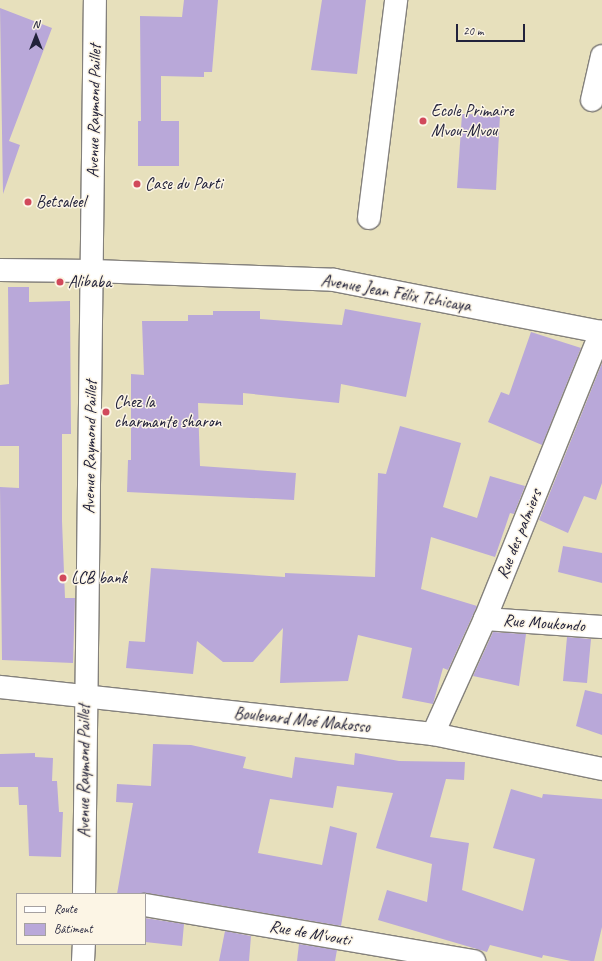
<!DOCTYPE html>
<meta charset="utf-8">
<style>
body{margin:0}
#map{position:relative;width:602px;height:961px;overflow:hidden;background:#e7e0bc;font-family:Caveat,sans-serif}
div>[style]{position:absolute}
.building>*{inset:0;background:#b9a8d9}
.roads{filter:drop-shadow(1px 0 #84817c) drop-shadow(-1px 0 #84817c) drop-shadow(0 1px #84817c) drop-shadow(0 -1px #84817c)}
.minor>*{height:22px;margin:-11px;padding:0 11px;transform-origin:11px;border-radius:11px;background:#fff}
.major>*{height:22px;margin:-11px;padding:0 11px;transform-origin:11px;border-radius:11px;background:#fff}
.dots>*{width:11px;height:11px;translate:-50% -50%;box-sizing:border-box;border:2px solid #fcf5e5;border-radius:50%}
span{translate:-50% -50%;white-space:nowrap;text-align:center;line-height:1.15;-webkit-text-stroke:3px #fcf5e5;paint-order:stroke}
.street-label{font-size:17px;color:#22223b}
.poi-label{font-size:17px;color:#22223b}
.left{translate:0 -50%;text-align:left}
.legend{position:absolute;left:16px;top:893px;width:130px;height:52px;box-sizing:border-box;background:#fcf5e5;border:1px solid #a5a1a1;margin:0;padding:5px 7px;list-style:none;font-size:12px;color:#22223b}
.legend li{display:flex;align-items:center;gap:8px;height:20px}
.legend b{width:20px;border:1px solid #a5a1a1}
.north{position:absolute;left:16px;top:16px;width:40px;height:40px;-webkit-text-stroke:3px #fcf5e5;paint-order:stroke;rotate:0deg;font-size:11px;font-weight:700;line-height:16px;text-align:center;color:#22223b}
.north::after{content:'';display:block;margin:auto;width:14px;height:18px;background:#22223b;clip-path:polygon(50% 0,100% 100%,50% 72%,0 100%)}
.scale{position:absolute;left:456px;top:24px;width:69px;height:18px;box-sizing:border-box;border:2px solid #22223b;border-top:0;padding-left:5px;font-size:12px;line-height:14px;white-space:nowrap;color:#22223b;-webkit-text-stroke:3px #fcf5e5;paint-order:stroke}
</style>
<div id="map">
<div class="building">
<i style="clip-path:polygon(184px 0,218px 0,212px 72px,204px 72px,204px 77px,161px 76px,161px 121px,179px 121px,179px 166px,138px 166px,138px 121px,141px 121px,140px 16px,182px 17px)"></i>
<i style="clip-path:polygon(322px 0,366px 0,357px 74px,311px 70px)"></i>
<i style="clip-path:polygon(0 8px,52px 28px,9px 141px,20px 145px,3px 194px)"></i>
<i style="clip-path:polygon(462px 114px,500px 115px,496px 190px,457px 188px)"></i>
<i style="clip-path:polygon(8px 287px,29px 287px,29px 302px,70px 301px,71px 434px,62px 434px,62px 521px,65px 598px,75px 598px,73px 663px,2px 660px,0 487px,19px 488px,19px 446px,0 446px,0 385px,9px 384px)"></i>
<i style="clip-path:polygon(345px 309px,421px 323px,406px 397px,341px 384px,339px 403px,243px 393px,243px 405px,198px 403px,200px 466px,296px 473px,294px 500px,127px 492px,128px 460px,131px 460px,131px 374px,144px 375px,142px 321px,188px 321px,188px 315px,213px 315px,213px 311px,260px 311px,260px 319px,342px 325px)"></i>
<i style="clip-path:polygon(531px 332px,581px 348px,542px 445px,488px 422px,501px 392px,509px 395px)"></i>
<i style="clip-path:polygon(602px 363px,602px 483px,596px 500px,584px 496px,568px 533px,539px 520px)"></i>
<i style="clip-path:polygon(400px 426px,461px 443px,443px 507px,477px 518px,490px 476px,525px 486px,514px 514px,510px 513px,495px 557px,431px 537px,421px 589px,477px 606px,448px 670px,443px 668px,433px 704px,402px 698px,412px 648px,358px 635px,348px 681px,280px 683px,283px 628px,253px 662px,223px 662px,197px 641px,193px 674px,126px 668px,129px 641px,145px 642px,151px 568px,285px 577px,285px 573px,375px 577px,378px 473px,386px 474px)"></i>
<i style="clip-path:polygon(563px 546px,602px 553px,602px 583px,558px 572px)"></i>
<i style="clip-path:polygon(493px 632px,526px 634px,519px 686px,473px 676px)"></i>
<i style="clip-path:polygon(567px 637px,591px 639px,587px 683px,563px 681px)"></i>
<i style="clip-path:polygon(585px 690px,602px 694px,602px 735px,576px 726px)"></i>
<i style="clip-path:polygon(153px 744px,191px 745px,246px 757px,243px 768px,292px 778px,295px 757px,354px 765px,355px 753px,399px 761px,465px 762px,464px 780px,446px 779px,430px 837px,469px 843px,462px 890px,523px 911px,535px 859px,493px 848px,511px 789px,542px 798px,543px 794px,602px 799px,602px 927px,594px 961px,571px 961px,543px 955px,542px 958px,490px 945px,487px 952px,378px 920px,387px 890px,427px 902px,432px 864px,376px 848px,393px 793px,337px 786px,333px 808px,270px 799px,258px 853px,322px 865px,330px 826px,357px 833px,341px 926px,147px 893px,117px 894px,133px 803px,116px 802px,117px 784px,151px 786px)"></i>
<i style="clip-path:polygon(35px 753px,35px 757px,53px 758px,52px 781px,57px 781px,59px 812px,63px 812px,61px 857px,29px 856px,27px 805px,19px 805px,18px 787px,0 787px,0 754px)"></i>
<i style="clip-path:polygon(145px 918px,184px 924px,182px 946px,145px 942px)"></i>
<i style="clip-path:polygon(225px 931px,251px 936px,249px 961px,219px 961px)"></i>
<i style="clip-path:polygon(299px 944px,337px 950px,335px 961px,297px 961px)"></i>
</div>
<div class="roads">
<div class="minor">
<i style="left:592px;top:100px;width:45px;rotate:-77.2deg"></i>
<i style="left:369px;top:218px;width:220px;rotate:-82.9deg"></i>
<i style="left:93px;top:271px;width:241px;rotate:2.1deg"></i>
<i style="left:334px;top:280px;width:273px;rotate:11deg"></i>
<i style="left:485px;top:619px;width:117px;rotate:3.9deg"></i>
<i style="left:0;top:687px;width:436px;rotate:6.2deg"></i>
<i style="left:433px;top:734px;width:173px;rotate:11.7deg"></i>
<i style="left:433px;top:734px;width:126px;rotate:-65.7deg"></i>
<i style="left:485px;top:619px;width:310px;rotate:-68deg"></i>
<i style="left:145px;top:905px;width:334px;rotate:9.7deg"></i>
</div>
<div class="major">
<i style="left:0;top:270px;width:93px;rotate:0.6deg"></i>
<i style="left:84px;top:894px;width:894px;rotate:-89.3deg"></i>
<i style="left:83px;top:961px;width:17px;rotate:-87deg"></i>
</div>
</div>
<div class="dots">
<i style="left:423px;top:121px;background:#d1495b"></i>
<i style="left:137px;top:184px;background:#d1495b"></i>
<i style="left:28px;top:202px;background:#d1495b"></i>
<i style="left:60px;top:282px;background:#d1495b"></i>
<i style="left:106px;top:412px;background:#d1495b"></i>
<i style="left:63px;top:578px;background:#d1495b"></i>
</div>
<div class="street-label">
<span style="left:94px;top:111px;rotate:-89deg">Avenue Raymond Paillet</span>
<span style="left:396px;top:293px;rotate:10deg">Avenue Jean Félix Tchicaya</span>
<span style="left:90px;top:447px;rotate:-89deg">Avenue Raymond Paillet</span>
<span style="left:519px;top:534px;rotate:-68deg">Rue des palmiers</span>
<span style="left:544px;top:623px;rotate:4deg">Rue Moukondo</span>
<span style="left:302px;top:720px;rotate:6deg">Boulevard Moé Makosso</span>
<span style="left:84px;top:771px;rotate:-90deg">Avenue Raymond Paillet</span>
<span style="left:310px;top:933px;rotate:10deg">Rue de M'vouti</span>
</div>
<div class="poi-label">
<span class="left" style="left:431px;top:121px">Ecole Primaire<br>Mvou-Mvou</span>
<span class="left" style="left:145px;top:184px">Case du Parti</span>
<span class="left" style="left:36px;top:202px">Betsaleel</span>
<span class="left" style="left:68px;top:282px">Alibaba</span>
<span class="left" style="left:114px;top:412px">Chez la<br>charmante sharon</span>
<span class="left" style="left:71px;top:578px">LCB bank</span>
</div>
<ul class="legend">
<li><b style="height:5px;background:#fff"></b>Route</li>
<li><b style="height:11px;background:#b9a8d9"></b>Bâtiment</li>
</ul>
<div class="north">N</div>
<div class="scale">20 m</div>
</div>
